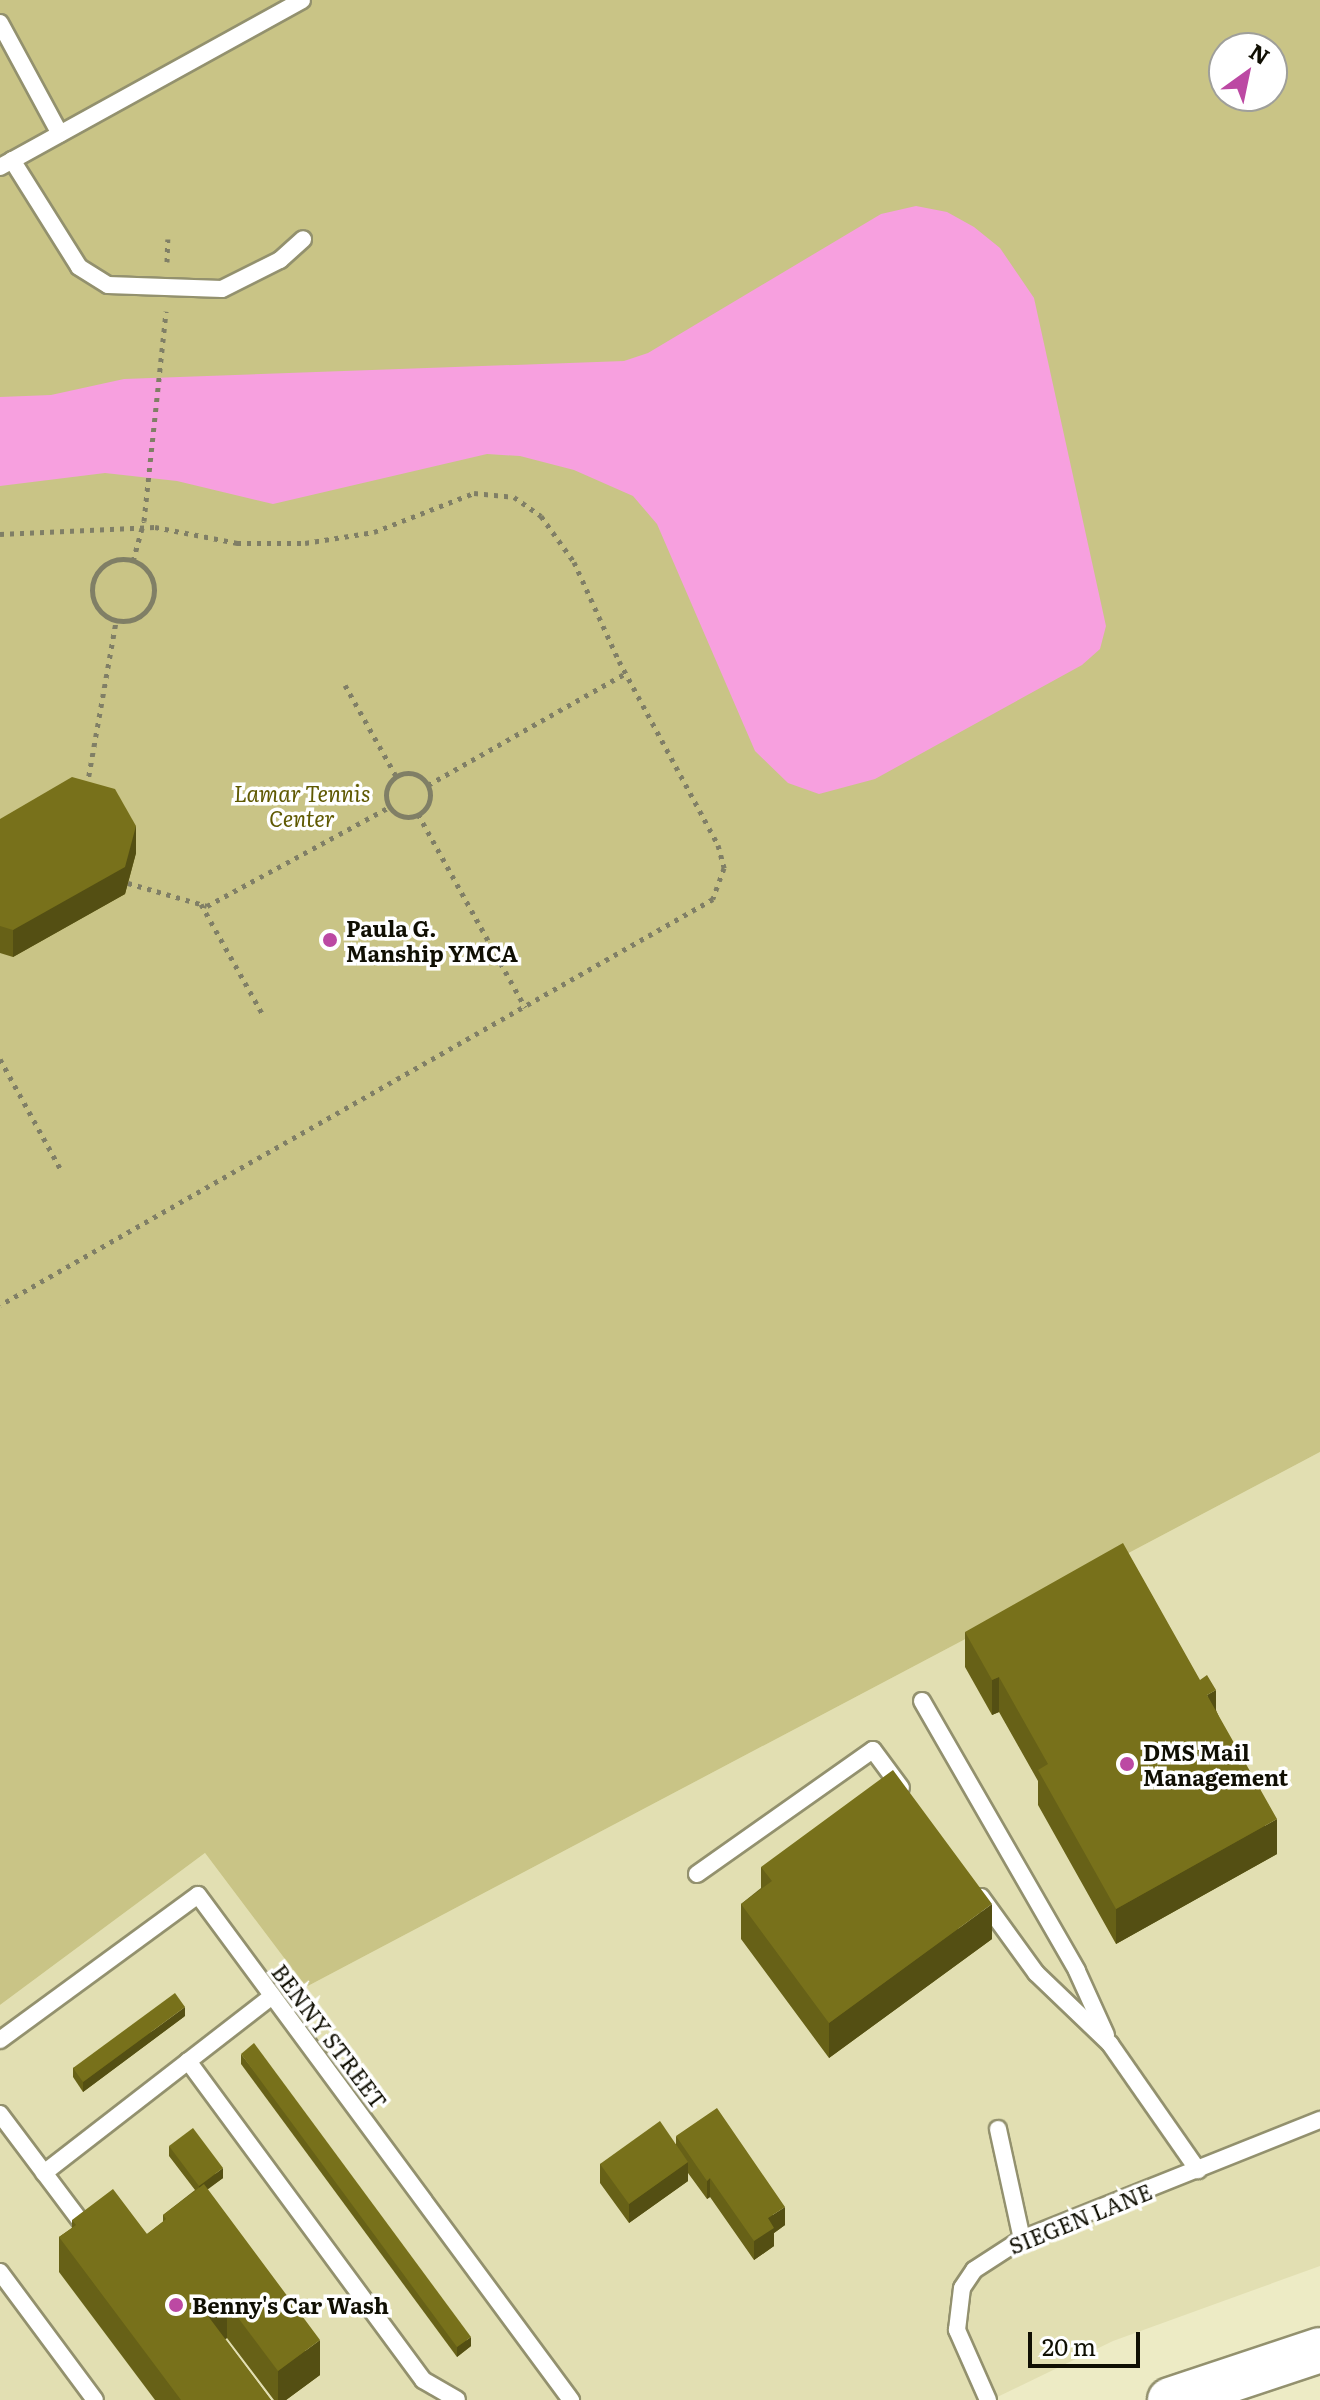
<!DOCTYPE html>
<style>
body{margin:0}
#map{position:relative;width:1320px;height:2400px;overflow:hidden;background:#edebc5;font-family:Literata,serif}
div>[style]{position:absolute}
.built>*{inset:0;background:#e2dfb2}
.green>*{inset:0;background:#c9c486}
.water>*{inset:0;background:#f7a0df}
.path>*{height:5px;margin-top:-2.5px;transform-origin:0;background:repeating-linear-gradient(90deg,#807f66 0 4px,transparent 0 10px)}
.path>.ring{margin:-2.5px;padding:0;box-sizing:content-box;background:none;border:5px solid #807f66;border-radius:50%}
.roads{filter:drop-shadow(2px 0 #93916e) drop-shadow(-2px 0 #93916e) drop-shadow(0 2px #93916e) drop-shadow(0 -2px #93916e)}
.lane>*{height:16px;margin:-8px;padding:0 8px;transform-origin:8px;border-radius:8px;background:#fff}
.primary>*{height:44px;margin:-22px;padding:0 22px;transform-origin:22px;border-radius:22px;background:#fff}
.wall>*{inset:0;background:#676117}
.shaded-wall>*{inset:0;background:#544f13}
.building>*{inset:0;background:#78711b}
.dots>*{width:22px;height:22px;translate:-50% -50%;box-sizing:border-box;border:4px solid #fff;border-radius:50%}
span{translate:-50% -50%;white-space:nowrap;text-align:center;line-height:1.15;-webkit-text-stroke:7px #fff;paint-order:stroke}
.park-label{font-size:22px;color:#5f5902;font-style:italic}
.poi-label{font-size:22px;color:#100f03;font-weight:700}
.left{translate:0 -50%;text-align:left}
.street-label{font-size:22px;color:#100f03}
.north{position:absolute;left:1208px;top:32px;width:80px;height:80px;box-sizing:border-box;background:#fff;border:2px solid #9f9f9a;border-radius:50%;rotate:33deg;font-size:22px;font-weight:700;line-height:32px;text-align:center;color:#100f03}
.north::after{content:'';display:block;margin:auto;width:28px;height:36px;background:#bc49a3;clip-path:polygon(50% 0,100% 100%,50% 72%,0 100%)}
.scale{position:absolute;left:1028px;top:2332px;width:112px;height:36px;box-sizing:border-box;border:4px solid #100f03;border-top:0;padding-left:10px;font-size:24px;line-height:28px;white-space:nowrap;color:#100f03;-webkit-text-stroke:6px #fff;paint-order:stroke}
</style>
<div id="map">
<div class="built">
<i style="clip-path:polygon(1320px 1452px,1320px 2266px,1113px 2341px,991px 2400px,0 2400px,0 2005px,205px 1853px,306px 1987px)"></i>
</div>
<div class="green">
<i style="clip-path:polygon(evenodd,0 0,1320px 0,1320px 1452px,306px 1987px,205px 1853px,0 2005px,0 0,1224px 48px,1272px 48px,1272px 96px,1224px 96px,1224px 48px)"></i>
</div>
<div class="water">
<i style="clip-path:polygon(916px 206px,947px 212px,974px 227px,1000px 248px,1034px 298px,1106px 626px,1100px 649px,1082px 665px,875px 779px,819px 794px,788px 783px,755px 751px,657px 524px,633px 496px,574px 470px,520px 456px,487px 454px,273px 504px,177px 481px,105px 473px,0 486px,0 397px,51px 395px,124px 379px,624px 361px,648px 353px,881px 214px)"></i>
</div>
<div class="path">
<i style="left:167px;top:262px;width:23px;rotate:-88deg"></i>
<i style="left:0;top:534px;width:155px;rotate:-2.6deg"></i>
<i style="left:155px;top:527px;width:84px;rotate:11deg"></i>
<i style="left:237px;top:543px;width:68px"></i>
<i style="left:305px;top:543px;width:70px;rotate:-9.1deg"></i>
<i style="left:374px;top:532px;width:107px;rotate:-21.3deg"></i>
<i style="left:474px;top:493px;width:40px;rotate:5.7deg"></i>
<i style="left:514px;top:497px;width:33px;rotate:35deg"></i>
<i style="left:541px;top:516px;width:57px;rotate:54.3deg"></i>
<i style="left:574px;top:562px;width:109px;rotate:65.6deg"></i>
<i style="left:619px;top:661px;width:209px;rotate:61.7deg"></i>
<i style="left:718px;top:845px;width:24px;rotate:75deg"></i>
<i style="left:724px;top:868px;width:33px;rotate:110deg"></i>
<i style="left:713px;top:899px;width:820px;rotate:150.34deg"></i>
<i class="ring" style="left:92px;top:559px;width:57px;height:57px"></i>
<i style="left:133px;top:561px;width:41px;rotate:-74.6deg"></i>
<i style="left:144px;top:521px;width:211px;rotate:-84deg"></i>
<i style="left:345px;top:685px;width:104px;rotate:60.7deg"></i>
<i class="ring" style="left:386px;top:773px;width:39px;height:39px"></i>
<i style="left:428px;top:785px;width:227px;rotate:-29.5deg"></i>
<i style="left:87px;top:786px;width:168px;rotate:-80deg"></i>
<i style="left:418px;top:814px;width:221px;rotate:61deg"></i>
<i style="left:128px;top:883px;width:82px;rotate:16.2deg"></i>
<i style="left:207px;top:906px;width:207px;rotate:-28.5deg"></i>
<i style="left:201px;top:904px;width:127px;rotate:60.8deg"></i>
<i style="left:0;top:1059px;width:129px;rotate:61.2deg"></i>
</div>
<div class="roads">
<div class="lane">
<i style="left:0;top:23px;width:126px;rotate:61.6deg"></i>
<i style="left:12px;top:160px;width:126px;rotate:57.9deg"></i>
<i style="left:79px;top:267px;width:34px;rotate:32deg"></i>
<i style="left:108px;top:285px;width:114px;rotate:2deg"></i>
<i style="left:222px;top:289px;width:65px;rotate:-26.6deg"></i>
<i style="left:280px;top:260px;width:31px;rotate:-42deg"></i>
<i style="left:0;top:167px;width:345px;rotate:-28.9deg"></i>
<i style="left:922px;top:1701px;width:311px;rotate:60.1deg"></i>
<i style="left:1077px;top:1971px;width:70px;rotate:65.6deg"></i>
<i style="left:697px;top:1874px;width:215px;rotate:-35.2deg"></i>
<i style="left:873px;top:1750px;width:47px;rotate:53.6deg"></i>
<i style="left:981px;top:1897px;width:94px;rotate:54.1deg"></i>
<i style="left:1036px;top:1973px;width:103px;rotate:43.8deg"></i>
<i style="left:1110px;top:2044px;width:154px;rotate:55.1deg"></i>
<i style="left:0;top:2040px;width:245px;rotate:-36.2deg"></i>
<i style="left:198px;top:1895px;width:628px;rotate:53.55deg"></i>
<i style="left:188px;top:2061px;width:396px;rotate:53.6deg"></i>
<i style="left:423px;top:2380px;width:39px;rotate:30deg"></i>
<i style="left:0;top:2114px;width:146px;rotate:53.1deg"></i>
<i style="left:998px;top:2129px;width:113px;rotate:77.7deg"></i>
<i style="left:44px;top:2173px;width:289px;rotate:-37.8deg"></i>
<i style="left:0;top:2272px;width:159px;rotate:53.4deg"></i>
<i style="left:988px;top:2400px;width:77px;rotate:-113.9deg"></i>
<i style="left:957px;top:2330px;width:42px;rotate:-83.2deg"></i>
<i style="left:962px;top:2288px;width:22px;rotate:-56deg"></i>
<i style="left:974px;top:2270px;width:57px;rotate:-32.9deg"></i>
<i style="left:1022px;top:2239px;width:321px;rotate:-21.8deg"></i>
</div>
<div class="primary">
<i style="left:1170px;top:2400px;width:158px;rotate:-18.4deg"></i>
</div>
</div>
<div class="wall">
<i style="clip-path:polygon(0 819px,136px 853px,125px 894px,13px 957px,0 953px)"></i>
<i style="clip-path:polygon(965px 1632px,1216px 1710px,1277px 1854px,1116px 1944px,1038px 1805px,1038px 1781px,999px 1712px,992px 1715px,965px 1667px)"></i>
<i style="clip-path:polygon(761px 1867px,992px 1939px,829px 2058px,741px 1939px,741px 1904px,761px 1888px)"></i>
<i style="clip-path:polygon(185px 2016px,83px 2092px,73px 2077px,73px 2068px)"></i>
<i style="clip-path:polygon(241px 2054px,471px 2346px,457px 2357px,241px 2064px)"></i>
<i style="clip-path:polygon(676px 2136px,785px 2225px,774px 2233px,774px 2246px,754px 2260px,710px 2197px,707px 2199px,688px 2173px,688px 2181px,629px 2223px,600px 2183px,600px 2164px,676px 2144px)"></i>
<i style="clip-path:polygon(169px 2146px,223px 2178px,207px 2189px,320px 2375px,286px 2400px,274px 2400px,227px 2338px,225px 2339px,271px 2400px,155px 2400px,59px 2272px,59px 2237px,72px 2228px,72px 2220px,147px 2234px,163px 2222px,163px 2215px,195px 2190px,169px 2156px)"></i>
</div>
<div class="shaded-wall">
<i style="clip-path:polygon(136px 826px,136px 853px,125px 894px,13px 957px,13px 930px)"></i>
<i style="clip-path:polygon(999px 1677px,999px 1712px,992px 1715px,992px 1680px)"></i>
<i style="clip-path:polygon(1216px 1690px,1216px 1724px,1207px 1695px)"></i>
<i style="clip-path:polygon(1277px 1819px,1277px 1854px,1116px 1944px,1116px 1909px)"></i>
<i style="clip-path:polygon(992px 1904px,992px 1939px,829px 2058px,829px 2023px)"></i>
<i style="clip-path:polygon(185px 2007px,185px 2016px,83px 2092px,83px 2082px)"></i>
<i style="clip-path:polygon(688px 2162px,688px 2181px,629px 2223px,629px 2204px)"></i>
<i style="clip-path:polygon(223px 2168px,223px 2178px,199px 2196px,199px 2186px)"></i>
<i style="clip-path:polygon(710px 2178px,710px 2197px,707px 2199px,707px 2181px)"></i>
<i style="clip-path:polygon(785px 2207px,785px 2225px,774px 2233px,774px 2246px,754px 2260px,754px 2241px,768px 2218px)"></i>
<i style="clip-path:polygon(227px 2303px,227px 2338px,208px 2351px,208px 2316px)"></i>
<i style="clip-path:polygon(471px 2337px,471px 2346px,457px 2357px,457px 2347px)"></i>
<i style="clip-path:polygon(320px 2340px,320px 2375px,286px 2400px,278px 2400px,278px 2371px)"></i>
</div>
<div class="building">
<i style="clip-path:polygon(72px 777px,115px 789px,136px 826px,125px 867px,13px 930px,0 926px,0 819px)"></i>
<i style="clip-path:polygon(1123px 1543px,1200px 1680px,1207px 1675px,1216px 1690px,1207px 1695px,1277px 1819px,1116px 1909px,1038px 1770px,1048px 1764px,999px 1677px,992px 1680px,965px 1632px)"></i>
<i style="clip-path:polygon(893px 1770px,992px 1904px,829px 2023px,741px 1904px,772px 1881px,761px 1867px)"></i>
<i style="clip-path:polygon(175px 1993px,185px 2007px,83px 2082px,73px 2068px)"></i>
<i style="clip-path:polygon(254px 2043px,471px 2337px,457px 2347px,241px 2054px)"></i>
<i style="clip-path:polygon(717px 2108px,785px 2207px,768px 2218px,774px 2228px,754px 2241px,710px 2178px,707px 2181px,676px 2136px)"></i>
<i style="clip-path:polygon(660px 2121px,688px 2162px,629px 2204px,600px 2164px)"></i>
<i style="clip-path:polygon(193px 2128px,223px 2168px,199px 2186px,169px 2146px)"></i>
<i style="clip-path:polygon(204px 2184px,320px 2340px,278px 2371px,227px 2303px,208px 2316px,271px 2400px,181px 2400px,59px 2237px,76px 2225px,72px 2220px,113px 2189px,147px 2234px,166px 2219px,163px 2215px)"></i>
</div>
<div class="dots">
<i style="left:330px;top:940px;background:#bc49a3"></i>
<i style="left:1127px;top:1764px;background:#bc49a3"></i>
<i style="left:176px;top:2305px;background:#bc49a3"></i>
</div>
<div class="park-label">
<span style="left:302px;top:805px">Lamar Tennis<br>Center</span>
</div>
<div class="poi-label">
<span class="left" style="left:346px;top:940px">Paula G.<br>Manship YMCA</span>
<span class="left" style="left:1143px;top:1764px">DMS Mail<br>Management</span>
<span class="left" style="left:192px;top:2305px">Benny's Car Wash</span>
</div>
<div class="street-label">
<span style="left:330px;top:2036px;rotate:53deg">BENNY STREET</span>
<span style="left:1080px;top:2218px;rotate:-22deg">SIEGEN LANE</span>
</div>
<div class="north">N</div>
<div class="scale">20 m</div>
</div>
